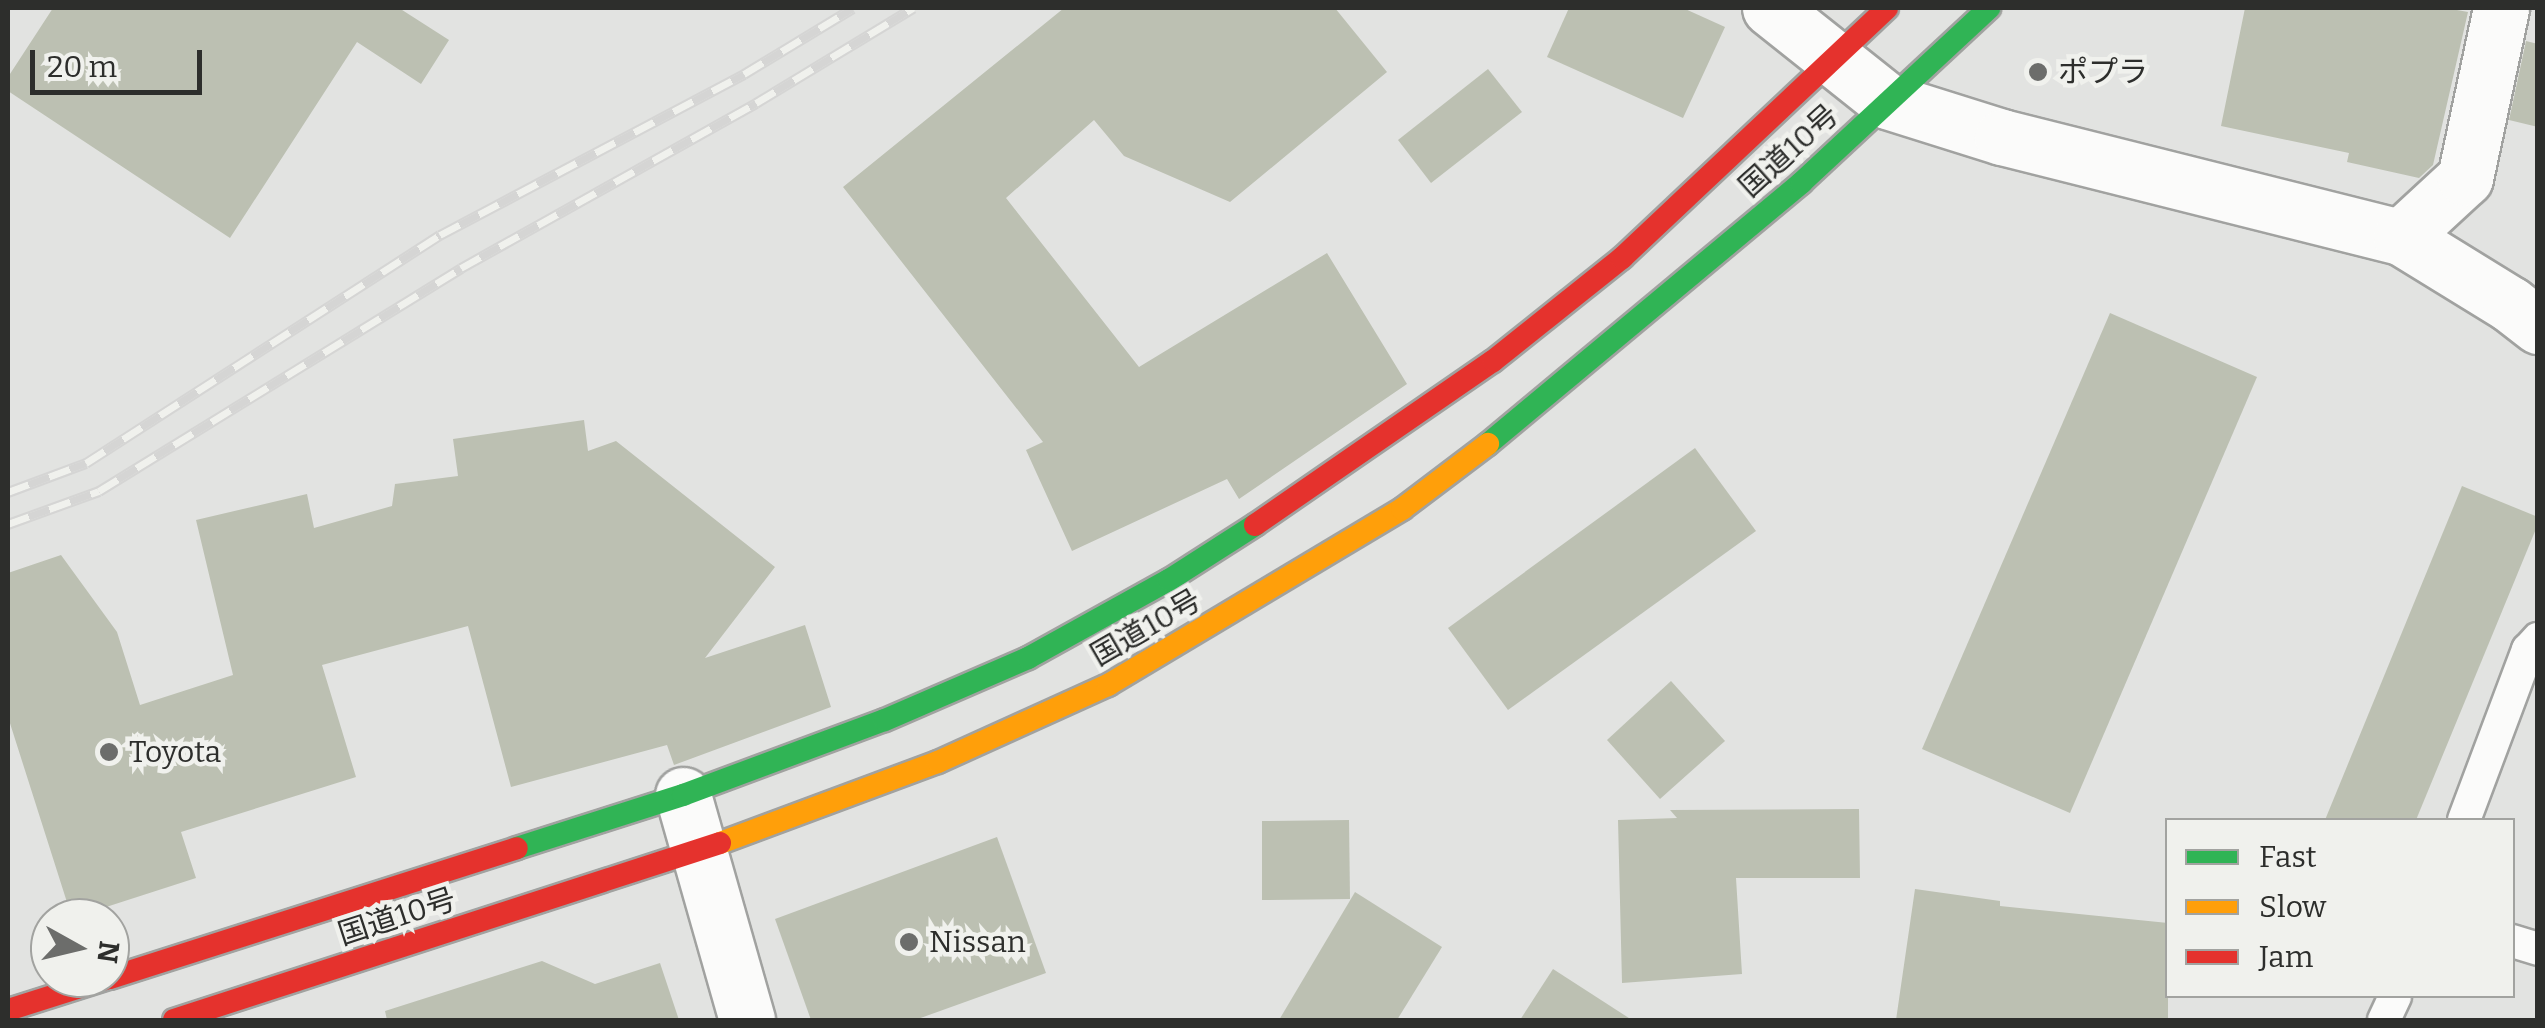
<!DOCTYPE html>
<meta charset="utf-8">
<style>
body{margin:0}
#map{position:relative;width:2545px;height:1028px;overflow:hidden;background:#e2e3e1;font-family:Bitter,"Noto Sans JP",serif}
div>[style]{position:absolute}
.building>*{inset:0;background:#bcc0b2}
.roads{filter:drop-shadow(2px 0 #a1a2a0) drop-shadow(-2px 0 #a1a2a0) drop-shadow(0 2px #a1a2a0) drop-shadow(0 -2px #a1a2a0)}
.lane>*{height:32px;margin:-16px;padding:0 16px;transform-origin:16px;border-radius:16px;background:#fbfbfa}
.street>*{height:55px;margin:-27.5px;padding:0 27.5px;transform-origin:27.5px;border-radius:27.5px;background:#fbfbfa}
.fast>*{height:22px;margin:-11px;padding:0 11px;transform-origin:11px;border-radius:11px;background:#30b455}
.slow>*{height:22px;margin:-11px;padding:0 11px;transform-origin:11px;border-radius:11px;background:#ff9f0a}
.jam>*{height:22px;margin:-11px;padding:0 11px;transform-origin:11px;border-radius:11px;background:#e5322d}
.rail>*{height:11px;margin-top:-5.5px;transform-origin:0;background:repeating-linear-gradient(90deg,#f0f1ed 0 22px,#d5d5d4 0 44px);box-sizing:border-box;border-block:2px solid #d5d5d4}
.dots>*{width:28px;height:28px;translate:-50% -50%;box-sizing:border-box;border:5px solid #f0f1ed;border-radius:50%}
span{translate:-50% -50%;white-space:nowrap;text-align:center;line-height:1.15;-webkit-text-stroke:9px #f0f1ed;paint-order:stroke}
.poi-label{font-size:30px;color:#2d2e2c}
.left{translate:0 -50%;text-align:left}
.street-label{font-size:30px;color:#2d2e2c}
.frame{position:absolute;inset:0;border:10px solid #2d2e2c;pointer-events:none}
.legend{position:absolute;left:2165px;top:818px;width:350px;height:180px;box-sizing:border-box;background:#f0f1ed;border:2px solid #a2a3a0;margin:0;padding:12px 18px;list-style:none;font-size:30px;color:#2d2e2c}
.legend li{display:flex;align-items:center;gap:20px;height:50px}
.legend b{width:50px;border:2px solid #a2a3a0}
.north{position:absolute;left:30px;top:898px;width:100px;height:100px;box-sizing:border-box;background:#f0f1ed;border:2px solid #a2a3a0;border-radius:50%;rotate:98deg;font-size:28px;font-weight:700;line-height:40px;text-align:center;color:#2d2e2c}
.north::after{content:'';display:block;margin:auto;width:35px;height:45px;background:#6c6d6b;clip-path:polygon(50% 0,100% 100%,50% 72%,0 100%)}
.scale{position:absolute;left:30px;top:50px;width:172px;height:45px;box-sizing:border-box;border:5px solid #2d2e2c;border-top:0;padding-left:12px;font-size:30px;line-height:35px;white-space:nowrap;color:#2d2e2c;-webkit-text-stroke:8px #f0f1ed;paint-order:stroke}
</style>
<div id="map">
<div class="building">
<i style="clip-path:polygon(53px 8px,399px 8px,449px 40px,421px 84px,357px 42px,230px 238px,8px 91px,8px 77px)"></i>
<i style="clip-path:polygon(1064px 8px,1335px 8px,1387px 72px,1230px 202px,1124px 156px,1094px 120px,1006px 198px,1139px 367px,1327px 253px,1407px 384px,1239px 499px,1227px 479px,1072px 551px,1026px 450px,1043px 442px,843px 187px)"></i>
<i style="clip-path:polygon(1569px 8px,1683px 8px,1725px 27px,1683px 118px,1547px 57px)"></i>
<i style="clip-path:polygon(2245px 8px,2446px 8px,2468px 12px,2433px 165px,2419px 178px,2347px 162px,2349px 153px,2221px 126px)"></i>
<i style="clip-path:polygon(2526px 41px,2538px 44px,2538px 127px,2509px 120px)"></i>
<i style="clip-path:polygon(1488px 69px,1522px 112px,1431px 183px,1398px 140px)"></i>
<i style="clip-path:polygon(2110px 313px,2257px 377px,2070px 813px,1922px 749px)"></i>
<i style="clip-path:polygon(584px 420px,588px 451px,616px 441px,775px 567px,705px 658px,805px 625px,831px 707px,674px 765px,667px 745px,511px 787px,468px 626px,322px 665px,356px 777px,181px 832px,196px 878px,72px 918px,8px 717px,8px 573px,61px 555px,117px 632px,140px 705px,233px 675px,196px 520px,307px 494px,314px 528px,392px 506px,395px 484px,458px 476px,453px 439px)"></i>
<i style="clip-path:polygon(1695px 448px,1756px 531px,1508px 710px,1448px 628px)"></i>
<i style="clip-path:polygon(2462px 486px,2538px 517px,2538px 524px,2416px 820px,2325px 820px)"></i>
<i style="clip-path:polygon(1671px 681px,1725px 741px,1660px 799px,1607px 740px)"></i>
<i style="clip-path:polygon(1859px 809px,1860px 878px,1736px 878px,1742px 974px,1622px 983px,1618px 820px,1677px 818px,1670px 810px)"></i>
<i style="clip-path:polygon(1349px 820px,1350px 899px,1262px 900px,1262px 821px)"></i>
<i style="clip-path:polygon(997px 837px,1046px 973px,915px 1020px,811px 1020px,775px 919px)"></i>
<i style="clip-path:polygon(1915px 889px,2000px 901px,2000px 906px,2168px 923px,2168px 1020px,1896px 1020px)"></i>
<i style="clip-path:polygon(1355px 892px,1442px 947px,1397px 1020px,1279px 1020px)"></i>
<i style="clip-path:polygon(542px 961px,595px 984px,660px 963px,679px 1020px,387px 1020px,385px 1011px)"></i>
<i style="clip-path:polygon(1553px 969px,1632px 1020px,1520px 1020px)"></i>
</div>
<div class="roads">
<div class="lane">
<i style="left:2464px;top:820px;width:182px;rotate:-69.4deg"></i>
<i style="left:2528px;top:650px;width:15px;rotate:-48deg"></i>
<i style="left:2512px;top:941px;width:27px;rotate:17deg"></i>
<i style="left:2384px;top:1020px;width:26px;rotate:-65deg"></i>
</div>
<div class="street">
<i style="left:1770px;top:8px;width:149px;rotate:38.5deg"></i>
<i style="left:1887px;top:101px;width:121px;rotate:17.4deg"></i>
<i style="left:2002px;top:137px;width:411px;rotate:14.1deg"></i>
<i style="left:2401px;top:237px;width:128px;rotate:31.6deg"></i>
<i style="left:2510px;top:304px;width:36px;rotate:38deg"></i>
<i style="left:2401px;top:237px;width:87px;rotate:-42.7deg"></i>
<i style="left:2465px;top:178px;width:174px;rotate:-78deg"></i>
<i style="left:683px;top:795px;width:234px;rotate:74.1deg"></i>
</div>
<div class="fast">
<i style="left:1488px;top:444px;width:408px;rotate:-39.8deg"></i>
<i style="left:1801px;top:183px;width:257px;rotate:-42.9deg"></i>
<i style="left:517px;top:848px;width:174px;rotate:-17.7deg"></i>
<i style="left:683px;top:795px;width:215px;rotate:-20.4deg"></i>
<i style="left:885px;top:720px;width:156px;rotate:-23.4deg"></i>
<i style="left:1028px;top:658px;width:161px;rotate:-29deg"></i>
<i style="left:1169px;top:580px;width:102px;rotate:-32.6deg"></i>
</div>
<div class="slow">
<i style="left:720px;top:843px;width:233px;rotate:-20.4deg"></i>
<i style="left:938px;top:762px;width:187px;rotate:-24.4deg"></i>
<i style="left:1108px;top:685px;width:343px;rotate:-30.9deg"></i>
<i style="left:1402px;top:509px;width:108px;rotate:-37.1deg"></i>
</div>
<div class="jam">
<i style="left:1255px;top:525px;width:289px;rotate:-34.6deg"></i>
<i style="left:1493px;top:361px;width:165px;rotate:-38.6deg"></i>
<i style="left:1622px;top:258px;width:364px;rotate:-43.3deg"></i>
<i style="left:110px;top:978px;width:427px;rotate:-17.7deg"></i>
<i style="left:8px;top:1010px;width:106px;rotate:-17.6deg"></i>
<i style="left:174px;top:1020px;width:574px;rotate:-17.96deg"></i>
</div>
</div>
<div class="rail">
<i style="left:8px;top:492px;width:83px;rotate:-20.4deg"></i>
<i style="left:86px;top:463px;width:421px;rotate:-32.8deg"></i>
<i style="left:440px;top:235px;width:344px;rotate:-27.9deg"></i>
<i style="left:744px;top:74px;width:127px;rotate:-31.2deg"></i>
<i style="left:8px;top:524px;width:97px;rotate:-19.9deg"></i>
<i style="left:99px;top:491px;width:425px;rotate:-31.6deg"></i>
<i style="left:461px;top:268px;width:338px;rotate:-29.2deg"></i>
<i style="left:756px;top:103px;width:184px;rotate:-31.2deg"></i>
</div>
<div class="dots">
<i style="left:2038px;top:72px;background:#6c6d6b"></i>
<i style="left:109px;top:752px;background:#6c6d6b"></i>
<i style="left:909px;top:942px;background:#6c6d6b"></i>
</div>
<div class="poi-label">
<span class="left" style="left:2058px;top:72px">ポプラ</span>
<span class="left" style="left:129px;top:752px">Toyota</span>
<span class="left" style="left:929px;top:942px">Nissan</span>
</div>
<div class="street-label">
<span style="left:1789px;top:151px;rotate:-42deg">国道10号</span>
<span style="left:1146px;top:628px;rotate:-30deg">国道10号</span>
<span style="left:397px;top:917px;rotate:-18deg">国道10号</span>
</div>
<div class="frame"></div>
<ul class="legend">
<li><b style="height:12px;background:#30b455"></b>Fast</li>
<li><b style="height:12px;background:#ff9f0a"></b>Slow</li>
<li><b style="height:12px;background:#e5322d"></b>Jam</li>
</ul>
<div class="north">N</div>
<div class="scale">20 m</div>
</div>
